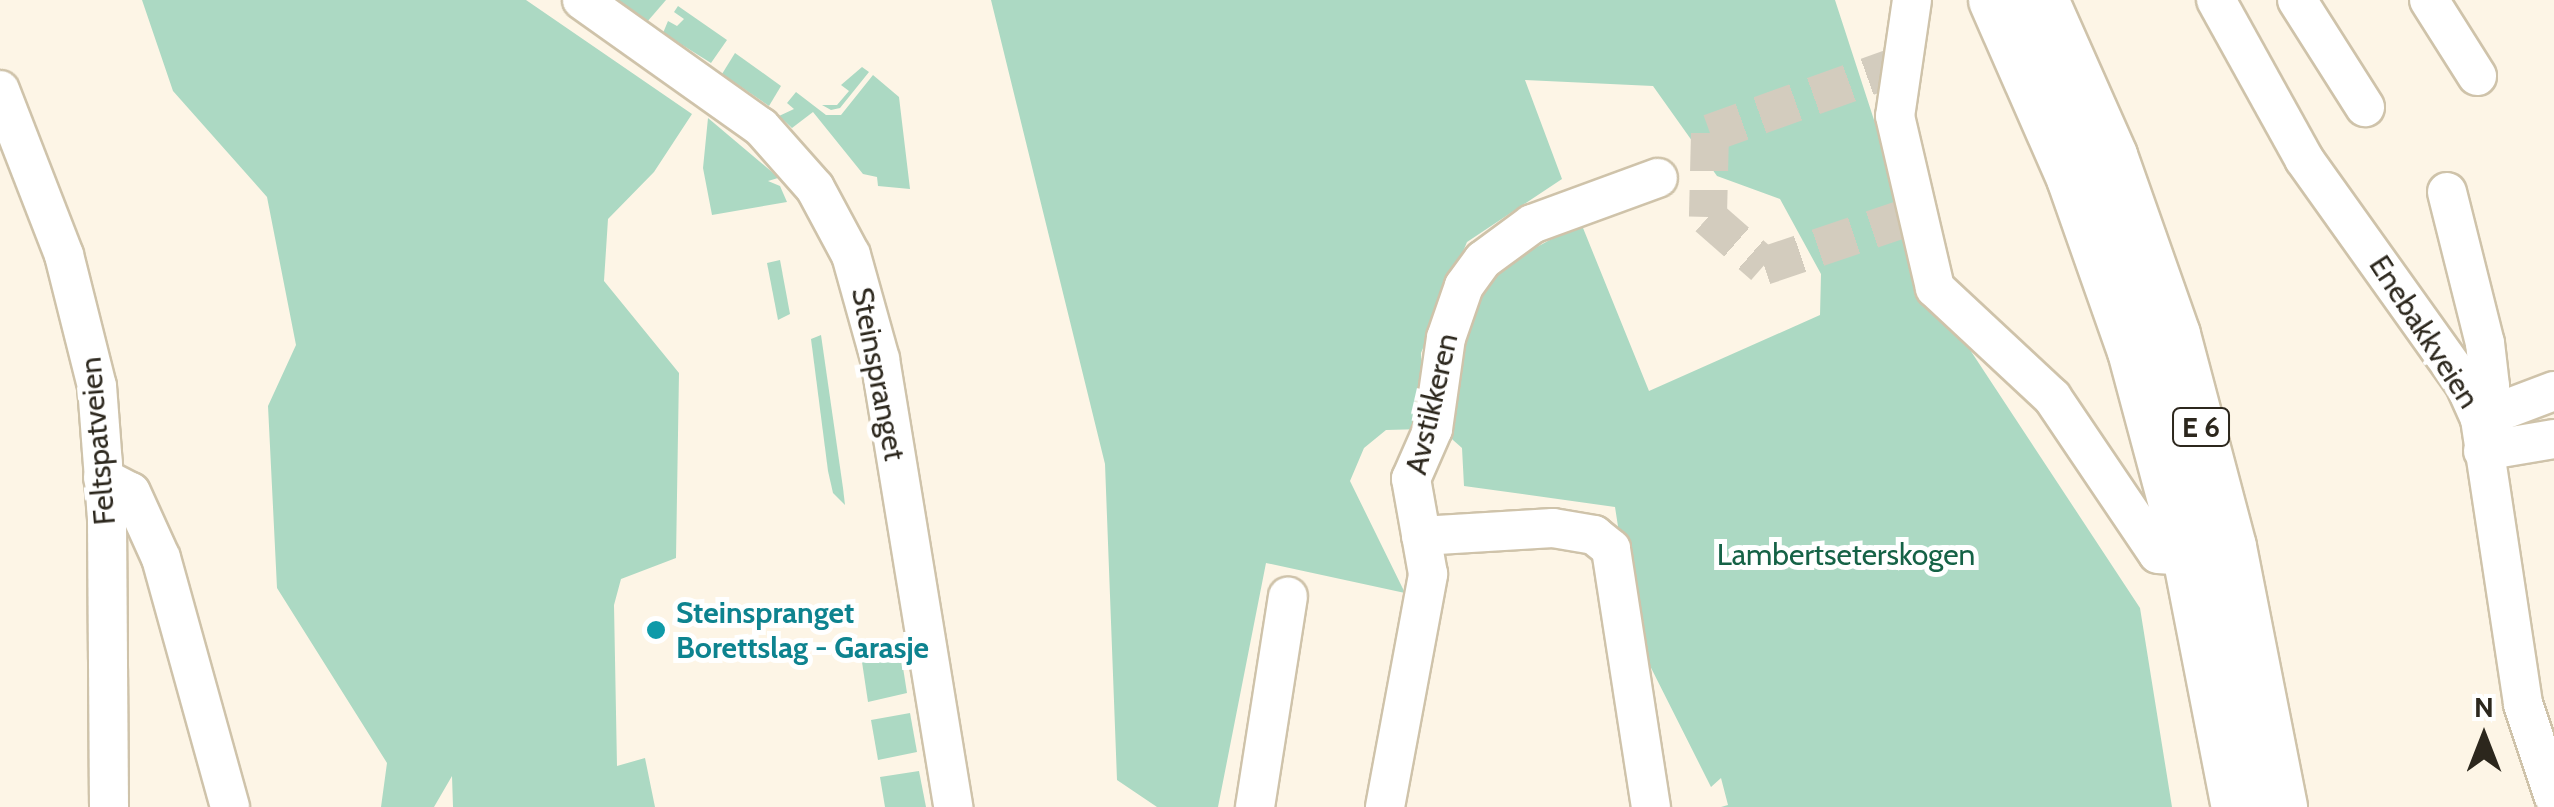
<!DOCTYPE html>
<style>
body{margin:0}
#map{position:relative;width:2554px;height:807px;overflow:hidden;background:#fdf5e6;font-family:Cabin,sans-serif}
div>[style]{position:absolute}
.green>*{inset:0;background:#acd9c3}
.minor-tunnel>*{height:38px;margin-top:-19px;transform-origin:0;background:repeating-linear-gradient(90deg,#d3ccbe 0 38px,transparent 0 57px)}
.roads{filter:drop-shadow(2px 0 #cfc3aa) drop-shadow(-2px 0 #cfc3aa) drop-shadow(0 2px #cfc3aa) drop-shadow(0 -2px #cfc3aa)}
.minor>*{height:38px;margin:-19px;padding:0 19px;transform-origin:19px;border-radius:19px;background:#fff}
.highway>*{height:52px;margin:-26px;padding:0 26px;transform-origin:26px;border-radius:26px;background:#fff}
.dots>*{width:28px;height:28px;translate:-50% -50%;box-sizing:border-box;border:5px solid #fff;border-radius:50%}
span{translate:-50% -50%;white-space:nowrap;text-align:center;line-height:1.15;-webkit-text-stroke:10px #fff;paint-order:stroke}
.shield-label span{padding:2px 8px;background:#fff;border:2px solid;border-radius:8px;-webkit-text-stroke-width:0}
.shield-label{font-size:28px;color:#2c271d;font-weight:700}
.street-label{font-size:30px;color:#2c271d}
.park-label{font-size:30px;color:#156246}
.culture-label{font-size:30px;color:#0d838f;font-weight:700}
.left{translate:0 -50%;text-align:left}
.north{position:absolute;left:2434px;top:687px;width:100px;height:100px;-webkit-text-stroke:8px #fff;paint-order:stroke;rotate:0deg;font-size:28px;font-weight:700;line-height:40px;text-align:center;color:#2c271d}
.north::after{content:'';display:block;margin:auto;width:35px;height:45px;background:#2c271d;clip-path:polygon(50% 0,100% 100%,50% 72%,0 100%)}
</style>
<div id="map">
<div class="green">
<i style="clip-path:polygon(142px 0,526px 0,692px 114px,654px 172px,608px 219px,604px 281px,679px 373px,676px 558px,621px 579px,614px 605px,617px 766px,645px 758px,655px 807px,453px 807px,452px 776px,434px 807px,381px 807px,387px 763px,277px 588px,268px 406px,296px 345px,267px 197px,173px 91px)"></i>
<i style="clip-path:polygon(616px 0,666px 0,647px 22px)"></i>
<i style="clip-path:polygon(991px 0,1835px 0,1928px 286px,2140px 608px,2172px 807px,1721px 807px,1728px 805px,1721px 778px,1711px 787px,1635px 636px,1615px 507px,1464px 486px,1462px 448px,1444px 432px,1459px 351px,1477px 290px,1498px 268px,1581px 223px,1649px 391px,1820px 315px,1821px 274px,1780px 199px,1717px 176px,1653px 86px,1525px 80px,1562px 179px,1467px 242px,1421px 353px,1424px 429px,1386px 430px,1364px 448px,1350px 481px,1405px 593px,1266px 563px,1218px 807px,1157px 807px,1117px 780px,1105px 464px)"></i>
<i style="clip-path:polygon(678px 6px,727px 40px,711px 63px,663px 33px,668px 21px,677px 26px,684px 19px,674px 12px)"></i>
<i style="clip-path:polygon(735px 53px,781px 86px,769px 106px,722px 74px)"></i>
<i style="clip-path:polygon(862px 67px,869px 72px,840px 108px,831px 110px,822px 105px,837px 105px,849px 91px,841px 85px)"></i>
<i style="clip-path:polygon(873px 75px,899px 97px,910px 189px,878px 186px,877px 177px,863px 174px,813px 112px,792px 128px,779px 116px,794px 109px,787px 103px,796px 92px,826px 115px,841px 115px)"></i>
<i style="clip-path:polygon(708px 118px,772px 172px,778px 178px,768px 181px,780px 186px,787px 202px,712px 215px,703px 168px)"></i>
<i style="clip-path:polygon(780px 260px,790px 314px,778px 320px,767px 263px)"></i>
<i style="clip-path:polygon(821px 335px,843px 488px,845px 505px,833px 493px,828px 471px,811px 339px)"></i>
<i style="clip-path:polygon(901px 655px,907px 693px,868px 702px,862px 662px)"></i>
<i style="clip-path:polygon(910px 713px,917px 752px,878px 760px,871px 720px)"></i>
<i style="clip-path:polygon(919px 771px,926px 807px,885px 807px,880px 777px)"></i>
</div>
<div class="minor-tunnel">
<i style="left:1903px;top:64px;width:205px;rotate:160.3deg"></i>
<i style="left:1710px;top:133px;width:84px;rotate:91.4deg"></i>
<i style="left:1708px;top:217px;width:74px;rotate:41.2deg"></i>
<i style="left:1764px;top:266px;width:163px;rotate:-18.7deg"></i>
</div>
<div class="roads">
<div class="minor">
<i style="left:582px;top:0;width:219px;rotate:35.4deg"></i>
<i style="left:761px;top:127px;width:81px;rotate:48.5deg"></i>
<i style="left:815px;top:188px;width:76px;rotate:61.8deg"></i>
<i style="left:851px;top:255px;width:108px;rotate:74.4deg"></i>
<i style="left:880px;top:359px;width:454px;rotate:80.7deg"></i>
<i style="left:1912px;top:0;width:117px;rotate:98.3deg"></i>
<i style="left:1895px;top:116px;width:177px;rotate:76.9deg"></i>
<i style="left:1935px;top:288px;width:160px;rotate:43deg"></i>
<i style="left:2052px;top:397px;width:189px;rotate:56deg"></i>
<i style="left:2158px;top:554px;width:31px;rotate:4deg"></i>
<i style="left:2216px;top:0;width:182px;rotate:61deg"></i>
<i style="left:2304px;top:159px;width:275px;rotate:54.5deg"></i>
<i style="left:2464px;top:383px;width:39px;rotate:66deg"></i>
<i style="left:2480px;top:419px;width:288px;rotate:81.4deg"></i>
<i style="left:2523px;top:704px;width:98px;rotate:71.6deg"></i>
<i style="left:2297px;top:0;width:127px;rotate:57.6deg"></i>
<i style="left:2429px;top:0;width:90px;rotate:57.7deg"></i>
<i style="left:0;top:90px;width:177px;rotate:68.8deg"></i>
<i style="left:64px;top:255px;width:135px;rotate:75.9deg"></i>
<i style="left:97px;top:386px;width:134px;rotate:85.7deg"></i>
<i style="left:107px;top:520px;width:287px;rotate:89.6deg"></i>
<i style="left:2447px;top:192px;width:156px;rotate:75.9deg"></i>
<i style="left:2485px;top:343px;width:43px;rotate:83.4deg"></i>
<i style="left:2490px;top:386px;width:34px;rotate:107deg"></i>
<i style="left:2480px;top:419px;width:79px;rotate:-20.7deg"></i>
<i style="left:2483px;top:451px;width:72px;rotate:-9.6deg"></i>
<i style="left:103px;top:478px;width:31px;rotate:27deg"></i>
<i style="left:131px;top:492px;width:72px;rotate:65.6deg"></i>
<i style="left:161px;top:558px;width:258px;rotate:74.5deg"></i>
<i style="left:1421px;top:536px;width:132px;rotate:-3.5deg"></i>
<i style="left:1553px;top:528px;width:42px;rotate:9.7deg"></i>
<i style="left:1594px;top:535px;width:22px;rotate:39deg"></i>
<i style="left:1611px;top:549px;width:261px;rotate:81.2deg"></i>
<i style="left:1255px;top:807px;width:213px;rotate:-81.1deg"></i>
<i style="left:1385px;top:807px;width:237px;rotate:-79.5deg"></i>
<i style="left:1428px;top:574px;width:97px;rotate:-100.1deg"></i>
<i style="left:1411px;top:479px;width:55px;rotate:-66.3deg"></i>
<i style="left:1433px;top:429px;width:92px;rotate:-81.9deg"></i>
<i style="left:1446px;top:338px;width:55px;rotate:-70.9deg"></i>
<i style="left:1464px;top:286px;width:32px;rotate:-54deg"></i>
<i style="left:1483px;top:260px;width:61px;rotate:-36.3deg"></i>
<i style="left:1532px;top:224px;width:134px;rotate:-20.1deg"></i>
</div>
<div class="highway">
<i style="left:1995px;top:0;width:194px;rotate:66.3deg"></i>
<i style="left:2073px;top:178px;width:183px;rotate:70.6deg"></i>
<i style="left:2134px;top:351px;width:212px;rotate:75deg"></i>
<i style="left:2189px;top:556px;width:256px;rotate:79deg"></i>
<i style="left:2042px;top:0;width:171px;rotate:66.1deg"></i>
<i style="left:2111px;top:156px;width:190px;rotate:70.6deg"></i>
<i style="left:2174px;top:335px;width:219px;rotate:75.2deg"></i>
<i style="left:2230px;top:547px;width:265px;rotate:78.9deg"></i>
</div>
</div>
<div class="dots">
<i style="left:656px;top:630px;background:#0f9aa8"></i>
</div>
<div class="shield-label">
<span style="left:2201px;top:427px">E 6</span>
</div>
<div class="street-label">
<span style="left:2424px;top:332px;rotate:57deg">Enebakkveien</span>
<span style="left:878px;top:374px;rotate:79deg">Steinspranget</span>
<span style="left:1432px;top:404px;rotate:-77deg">Avstikkeren</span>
<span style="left:98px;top:441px;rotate:-95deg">Feltspatveien</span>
</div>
<div class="park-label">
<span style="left:1846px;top:555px">Lambertseterskogen</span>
</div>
<div class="culture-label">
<span class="left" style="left:676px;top:630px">Steinspranget<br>Borettslag - Garasje</span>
</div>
<div class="north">N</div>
</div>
